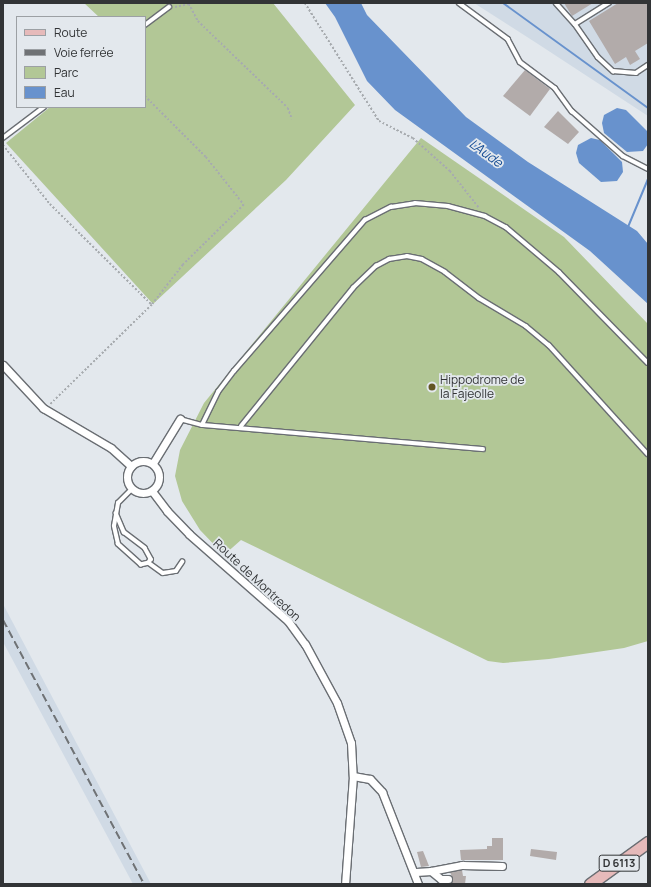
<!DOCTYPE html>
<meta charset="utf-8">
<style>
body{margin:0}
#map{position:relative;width:651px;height:887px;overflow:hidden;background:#e3e8ed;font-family:Manrope,sans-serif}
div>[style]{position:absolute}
.built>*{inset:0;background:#d0dae5}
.green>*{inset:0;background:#b2c796}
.water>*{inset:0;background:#6892cd}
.stream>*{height:2px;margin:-1px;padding:0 1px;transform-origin:1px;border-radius:1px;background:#6892cd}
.building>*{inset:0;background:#b2abaa}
.path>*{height:1.5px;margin-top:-0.75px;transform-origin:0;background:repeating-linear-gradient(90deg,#a7abaf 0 2px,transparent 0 4px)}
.roads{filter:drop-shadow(1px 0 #6a6e73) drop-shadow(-1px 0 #6a6e73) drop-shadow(0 1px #6a6e73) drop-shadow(0 -1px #6a6e73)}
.service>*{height:3.5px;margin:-1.75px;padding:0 1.75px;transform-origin:1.75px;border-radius:1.75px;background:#fff}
.minor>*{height:7px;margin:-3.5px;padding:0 3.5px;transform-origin:3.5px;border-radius:3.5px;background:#fff}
.minor>.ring{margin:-3.5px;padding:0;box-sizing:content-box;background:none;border:7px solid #fff;border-radius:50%}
.primary>*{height:11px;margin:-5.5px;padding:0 5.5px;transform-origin:5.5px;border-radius:5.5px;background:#e6baba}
.rail>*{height:2px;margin-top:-1px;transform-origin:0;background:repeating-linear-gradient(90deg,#6f7275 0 8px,transparent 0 12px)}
.dots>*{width:11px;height:11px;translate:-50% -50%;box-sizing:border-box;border:2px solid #e3e8ed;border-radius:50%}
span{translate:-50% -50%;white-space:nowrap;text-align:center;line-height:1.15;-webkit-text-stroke:3.5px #e3e8ed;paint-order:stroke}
.shield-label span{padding:1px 3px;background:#e3e8ed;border:1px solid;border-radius:3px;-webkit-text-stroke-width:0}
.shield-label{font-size:11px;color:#323436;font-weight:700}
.poi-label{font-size:12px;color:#323436}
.left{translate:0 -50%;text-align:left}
.street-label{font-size:12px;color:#323436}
.water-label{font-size:13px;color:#164c94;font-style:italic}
.frame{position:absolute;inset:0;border:4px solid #323436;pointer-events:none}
.legend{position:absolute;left:16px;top:16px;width:130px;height:92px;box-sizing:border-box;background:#e3e8ed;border:1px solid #9ca0a4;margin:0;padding:5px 7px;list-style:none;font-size:12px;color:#323436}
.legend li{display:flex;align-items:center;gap:8px;height:20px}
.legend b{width:20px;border:1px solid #9ca0a4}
</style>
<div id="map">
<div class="built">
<i style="clip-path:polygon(474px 3px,648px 3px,648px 116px,538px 44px)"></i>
<i style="clip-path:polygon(3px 604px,151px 884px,133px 884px,3px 642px)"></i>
</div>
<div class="green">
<i style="clip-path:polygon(84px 3px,273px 3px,355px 105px,286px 180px,153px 304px,6px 143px,50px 107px,145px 107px,145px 17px,99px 17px)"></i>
<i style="clip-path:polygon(421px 138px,564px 237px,648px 324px,648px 641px,624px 648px,549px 659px,503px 663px,488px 661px,241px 540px,224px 555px,200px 530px,182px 501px,175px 476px,180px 450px,204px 403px)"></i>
</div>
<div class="water">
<i style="clip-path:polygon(325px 3px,361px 3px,367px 15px,466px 117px,528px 162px,637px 231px,648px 244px,648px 304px,590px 251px,395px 110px,367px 81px,335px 17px)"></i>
<i style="clip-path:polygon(617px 108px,626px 110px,648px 132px,648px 144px,643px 151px,627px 152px,604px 133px,602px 123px,604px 115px)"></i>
<i style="clip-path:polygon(591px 138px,600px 140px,622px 162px,623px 172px,617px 181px,601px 182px,579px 163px,576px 153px,578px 145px)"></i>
</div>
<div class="stream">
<i style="left:503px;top:3px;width:179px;rotate:35.9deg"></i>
<i style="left:628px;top:227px;width:52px;rotate:-67.4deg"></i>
</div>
<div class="building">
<i style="clip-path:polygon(564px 3px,593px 3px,572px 16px)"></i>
<i style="clip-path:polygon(618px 3px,648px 3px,648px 43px,635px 51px,640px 59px,630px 65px,626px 57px,615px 64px,589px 21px)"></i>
<i style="clip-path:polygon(525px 70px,550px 89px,530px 116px,503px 96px)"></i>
<i style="clip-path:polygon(558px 111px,579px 132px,568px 144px,544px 127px)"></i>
<i style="clip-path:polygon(492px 838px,503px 838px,503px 860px,461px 860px,460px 850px,487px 849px,487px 846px,492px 846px)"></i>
<i style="clip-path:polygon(531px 849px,557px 852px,556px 860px,530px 856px)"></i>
<i style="clip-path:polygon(423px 851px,429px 866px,421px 867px,417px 852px)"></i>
<i style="clip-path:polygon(462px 870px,463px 876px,466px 876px,465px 884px,449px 884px,453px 879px,450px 872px)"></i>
</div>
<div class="path">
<i style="left:305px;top:3px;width:139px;rotate:57.9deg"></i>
<i style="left:379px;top:121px;width:38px;rotate:27deg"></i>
<i style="left:413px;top:138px;width:50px;rotate:41.7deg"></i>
<i style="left:450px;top:171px;width:48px;rotate:51.7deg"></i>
<i style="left:175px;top:7px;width:14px;rotate:-12deg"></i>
<i style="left:189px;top:4px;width:19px;rotate:62deg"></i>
<i style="left:198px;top:21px;width:125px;rotate:44deg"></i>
<i style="left:288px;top:108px;width:12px;rotate:70deg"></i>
<i style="left:145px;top:96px;width:86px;rotate:45deg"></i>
<i style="left:206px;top:157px;width:61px;rotate:51.6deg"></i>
<i style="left:244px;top:205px;width:86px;rotate:135.5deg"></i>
<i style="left:183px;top:265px;width:51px;rotate:127.8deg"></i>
<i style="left:3px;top:145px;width:75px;rotate:51.5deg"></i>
<i style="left:50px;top:204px;width:144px;rotate:44.7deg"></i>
<i style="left:152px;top:305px;width:143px;rotate:135.6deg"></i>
</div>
<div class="roads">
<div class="service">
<i style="left:459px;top:3px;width:61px;rotate:36.3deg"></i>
<i style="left:508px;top:39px;width:26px;rotate:62deg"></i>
<i style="left:520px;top:62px;width:44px;rotate:36.6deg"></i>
<i style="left:555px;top:88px;width:29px;rotate:54deg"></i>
<i style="left:572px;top:111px;width:68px;rotate:41.4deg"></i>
<i style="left:623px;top:156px;width:28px;rotate:27deg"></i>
<i style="left:556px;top:3px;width:28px;rotate:48deg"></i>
<i style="left:575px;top:24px;width:40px;rotate:-32deg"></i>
<i style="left:575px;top:24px;width:40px;rotate:55.1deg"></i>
<i style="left:598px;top:57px;width:21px;rotate:43deg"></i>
<i style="left:613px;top:71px;width:23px;rotate:5deg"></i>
<i style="left:636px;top:73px;width:14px;rotate:-34deg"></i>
<i style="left:145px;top:25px;width:30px;rotate:-37deg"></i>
<i style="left:3px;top:138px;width:51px;rotate:-37.1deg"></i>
<i style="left:180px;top:419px;width:23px;rotate:15deg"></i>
<i style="left:202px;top:425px;width:37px;rotate:-64deg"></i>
<i style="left:218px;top:392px;width:26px;rotate:-53deg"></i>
<i style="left:234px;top:371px;width:200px;rotate:-49.1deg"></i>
<i style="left:365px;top:220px;width:29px;rotate:-27deg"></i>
<i style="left:391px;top:207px;width:24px;rotate:-9deg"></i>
<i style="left:415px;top:203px;width:33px;rotate:5deg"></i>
<i style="left:448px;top:206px;width:38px;rotate:15deg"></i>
<i style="left:485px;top:216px;width:24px;rotate:28deg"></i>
<i style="left:506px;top:227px;width:70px;rotate:40.3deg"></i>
<i style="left:559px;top:272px;width:127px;rotate:45.6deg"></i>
<i style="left:202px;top:425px;width:282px;rotate:4.9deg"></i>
<i style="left:241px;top:426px;width:178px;rotate:-50.9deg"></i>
<i style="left:353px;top:288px;width:32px;rotate:-44deg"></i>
<i style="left:376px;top:266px;width:15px;rotate:-28deg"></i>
<i style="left:389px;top:259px;width:18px;rotate:-9deg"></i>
<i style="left:407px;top:256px;width:15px;rotate:11deg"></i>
<i style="left:422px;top:259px;width:26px;rotate:29deg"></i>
<i style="left:445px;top:272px;width:43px;rotate:37.4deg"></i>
<i style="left:479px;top:298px;width:55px;rotate:30.8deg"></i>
<i style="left:526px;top:326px;width:30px;rotate:40deg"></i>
<i style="left:549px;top:345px;width:147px;rotate:47.8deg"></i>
<i style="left:116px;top:513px;width:21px;rotate:67deg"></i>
<i style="left:124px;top:532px;width:26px;rotate:37deg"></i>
<i style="left:145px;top:548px;width:13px;rotate:61deg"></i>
<i style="left:151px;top:559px;width:4px;rotate:117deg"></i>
<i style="left:149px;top:563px;width:8px;rotate:166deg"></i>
<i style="left:141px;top:565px;width:31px;rotate:-138deg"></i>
<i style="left:118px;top:544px;width:18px;rotate:-103deg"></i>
<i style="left:114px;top:526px;width:23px;rotate:-80deg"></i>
<i style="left:118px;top:503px;width:20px;rotate:-45deg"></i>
<i style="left:149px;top:563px;width:17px;rotate:36deg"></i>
<i style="left:163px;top:573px;width:13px;rotate:-9deg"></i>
<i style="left:176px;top:571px;width:11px;rotate:-56deg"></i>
</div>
<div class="minor">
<i style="left:3px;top:365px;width:59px;rotate:47.1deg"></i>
<i style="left:43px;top:408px;width:79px;rotate:30.5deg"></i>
<i style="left:111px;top:448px;width:27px;rotate:42deg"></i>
<i class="ring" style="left:127px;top:461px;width:25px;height:25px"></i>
<i style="left:153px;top:463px;width:52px;rotate:-58.5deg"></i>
<i style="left:152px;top:491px;width:25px;rotate:53deg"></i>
<i style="left:167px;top:511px;width:32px;rotate:46deg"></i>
<i style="left:189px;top:534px;width:132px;rotate:41.3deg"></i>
<i style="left:288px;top:621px;width:29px;rotate:54deg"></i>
<i style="left:305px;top:644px;width:67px;rotate:61.5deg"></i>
<i style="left:337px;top:703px;width:42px;rotate:70.7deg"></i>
<i style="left:351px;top:743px;width:33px;rotate:87deg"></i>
<i style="left:353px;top:776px;width:108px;rotate:94.2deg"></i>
<i style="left:353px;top:776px;width:17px;rotate:10deg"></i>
<i style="left:370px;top:779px;width:18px;rotate:47deg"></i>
<i style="left:382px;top:792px;width:99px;rotate:68.6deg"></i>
<i style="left:431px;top:871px;width:32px;rotate:-11deg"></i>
<i style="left:462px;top:865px;width:40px;rotate:1.4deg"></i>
<i style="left:416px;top:872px;width:15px;rotate:-4deg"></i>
<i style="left:431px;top:871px;width:13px;rotate:39deg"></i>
<i style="left:441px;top:879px;width:7px"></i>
</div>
<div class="primary">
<i style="left:590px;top:884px;width:72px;rotate:-35.9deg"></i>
</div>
</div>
<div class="rail">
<i style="left:3px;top:620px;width:299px;rotate:61.9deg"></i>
</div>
<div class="dots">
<i style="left:432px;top:387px;background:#635623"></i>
</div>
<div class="shield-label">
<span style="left:619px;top:863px">D 6113</span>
</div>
<div class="poi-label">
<span class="left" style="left:440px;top:387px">Hippodrome de<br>la Fajeolle</span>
</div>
<div class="street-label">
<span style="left:257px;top:580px;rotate:43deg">Route de Montredon</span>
</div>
<div class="water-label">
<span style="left:486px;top:153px;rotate:36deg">L'Aude</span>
</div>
<div class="frame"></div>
<ul class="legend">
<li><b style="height:5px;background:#e6baba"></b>Route</li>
<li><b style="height:5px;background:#6f7275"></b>Voie ferrée</li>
<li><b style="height:11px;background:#b2c796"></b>Parc</li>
<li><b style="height:11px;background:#6892cd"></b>Eau</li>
</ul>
</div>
